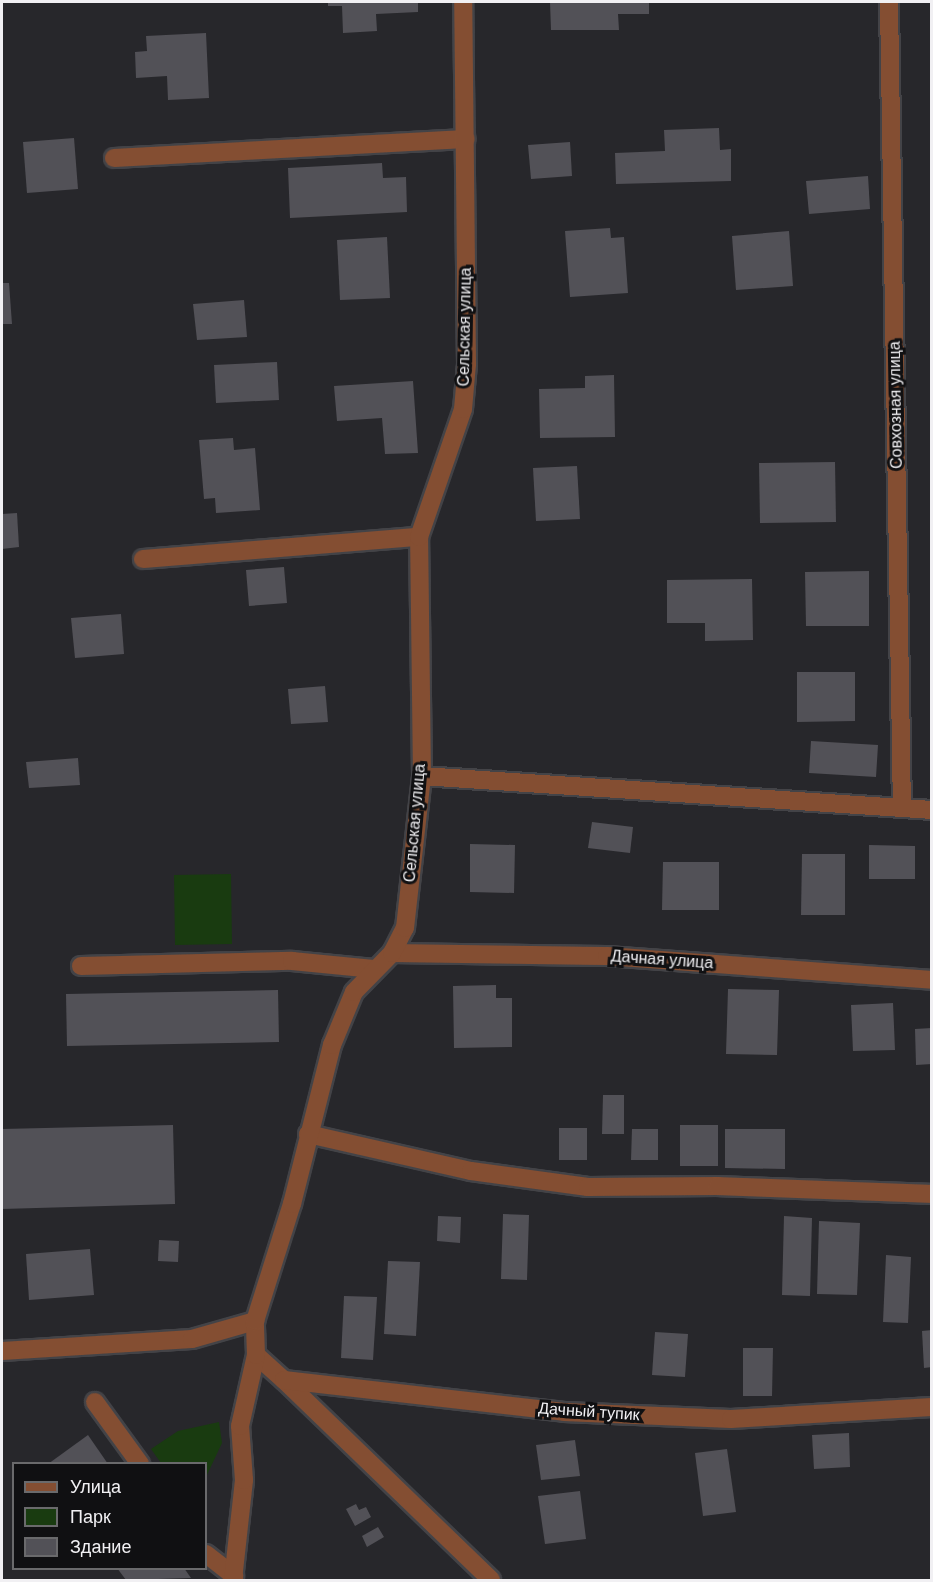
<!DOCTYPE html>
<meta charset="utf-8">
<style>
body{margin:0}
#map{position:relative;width:933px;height:1582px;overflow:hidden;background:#27272b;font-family:Arial,sans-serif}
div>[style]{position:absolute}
.green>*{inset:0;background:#193b10}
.building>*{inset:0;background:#525157}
.roads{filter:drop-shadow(2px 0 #434347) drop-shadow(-2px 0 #434347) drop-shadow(0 2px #434347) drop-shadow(0 -2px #434347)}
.service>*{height:18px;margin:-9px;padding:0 9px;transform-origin:9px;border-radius:9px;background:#844e32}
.minor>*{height:18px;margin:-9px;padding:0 9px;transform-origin:9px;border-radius:9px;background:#844e32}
span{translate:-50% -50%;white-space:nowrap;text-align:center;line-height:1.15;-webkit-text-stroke:6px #101012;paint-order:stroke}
.street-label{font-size:16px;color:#f1f0f3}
.frame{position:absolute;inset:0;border:3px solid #f1f0f3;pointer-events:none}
.legend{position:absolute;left:12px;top:1462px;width:195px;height:108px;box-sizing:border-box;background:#101012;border:2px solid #6a6a6c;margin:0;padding:8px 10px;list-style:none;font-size:18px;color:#f1f0f3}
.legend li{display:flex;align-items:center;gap:12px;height:30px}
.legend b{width:30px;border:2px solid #6a6a6c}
</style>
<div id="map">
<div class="green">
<i style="clip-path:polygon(231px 874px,232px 944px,175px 945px,174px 875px)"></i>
<i style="clip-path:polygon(219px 1422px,222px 1443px,206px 1477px,206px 1464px,161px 1463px,151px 1449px,178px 1431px)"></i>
</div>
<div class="building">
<i style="clip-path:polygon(328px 2px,418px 2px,418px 12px,376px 14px,377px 31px,343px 33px,342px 6px,328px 6px)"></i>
<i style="clip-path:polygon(550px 2px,649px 2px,649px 14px,618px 14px,619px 30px,551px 30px)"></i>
<i style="clip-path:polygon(206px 33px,209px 98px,168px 100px,167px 76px,136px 78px,135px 52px,147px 51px,146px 36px)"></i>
<i style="clip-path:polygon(719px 128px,720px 150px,731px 149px,731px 181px,616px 184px,615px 153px,665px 151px,664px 130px)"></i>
<i style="clip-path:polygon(74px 138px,78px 189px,27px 193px,23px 142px)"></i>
<i style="clip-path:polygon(570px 142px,572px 176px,531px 179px,528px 145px)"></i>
<i style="clip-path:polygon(382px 163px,383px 178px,406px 177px,407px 212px,290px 218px,288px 168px)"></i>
<i style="clip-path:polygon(868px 176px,870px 209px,809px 214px,806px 181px)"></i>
<i style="clip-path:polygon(610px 228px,611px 238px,624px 237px,628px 293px,570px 297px,565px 231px)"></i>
<i style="clip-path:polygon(789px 231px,793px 286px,736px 290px,732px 236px)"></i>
<i style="clip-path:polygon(387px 237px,390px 298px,340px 300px,337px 240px)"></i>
<i style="clip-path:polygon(2px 283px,9px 283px,12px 324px,2px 324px)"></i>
<i style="clip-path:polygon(244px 300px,247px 337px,197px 340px,193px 304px)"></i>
<i style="clip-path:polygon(277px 362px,279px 400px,216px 403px,214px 365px)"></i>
<i style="clip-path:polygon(614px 375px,615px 437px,540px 438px,539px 389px,585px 388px,585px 376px)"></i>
<i style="clip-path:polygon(413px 381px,418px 453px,385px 454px,382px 418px,337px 421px,334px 386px)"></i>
<i style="clip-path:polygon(233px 438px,234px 450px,255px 448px,260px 510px,216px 513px,215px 498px,204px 499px,199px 440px)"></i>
<i style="clip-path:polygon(835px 462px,836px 522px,760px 523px,759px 463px)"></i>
<i style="clip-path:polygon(577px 466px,580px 519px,536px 521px,533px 468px)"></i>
<i style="clip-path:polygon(17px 513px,19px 547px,2px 549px,2px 514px)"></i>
<i style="clip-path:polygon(284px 567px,287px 603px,249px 606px,246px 570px)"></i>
<i style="clip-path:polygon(869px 571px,869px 626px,806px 626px,805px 572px)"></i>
<i style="clip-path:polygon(752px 579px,753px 640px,705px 641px,705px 623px,667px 623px,667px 580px)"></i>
<i style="clip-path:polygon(121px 614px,124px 654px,75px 658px,71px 618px)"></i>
<i style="clip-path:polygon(797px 672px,855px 672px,855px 721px,797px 722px)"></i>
<i style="clip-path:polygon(325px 686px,328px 722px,291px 724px,288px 689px)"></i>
<i style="clip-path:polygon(811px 741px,878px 745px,876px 777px,809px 773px)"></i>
<i style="clip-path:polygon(78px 758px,80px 785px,29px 788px,26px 762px)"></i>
<i style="clip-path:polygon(592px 822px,633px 827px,630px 853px,588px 848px)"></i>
<i style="clip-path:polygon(470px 844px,515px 845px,514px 893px,470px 892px)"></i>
<i style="clip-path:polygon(869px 845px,915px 846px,915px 879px,869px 879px)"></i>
<i style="clip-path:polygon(802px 854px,845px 854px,845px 915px,801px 915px)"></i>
<i style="clip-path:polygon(663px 862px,719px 862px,719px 910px,662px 910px)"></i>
<i style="clip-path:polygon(496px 985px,496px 998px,512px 998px,512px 1047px,454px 1048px,453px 986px)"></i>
<i style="clip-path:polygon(728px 989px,779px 990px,777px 1055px,726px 1054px)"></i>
<i style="clip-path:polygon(278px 990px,279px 1042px,67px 1046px,66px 994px)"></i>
<i style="clip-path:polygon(893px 1003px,895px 1050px,853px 1051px,851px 1005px)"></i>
<i style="clip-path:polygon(932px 1028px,932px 1064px,916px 1065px,915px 1029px)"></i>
<i style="clip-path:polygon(603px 1095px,624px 1095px,624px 1134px,602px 1134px)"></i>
<i style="clip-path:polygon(173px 1125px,175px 1204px,2px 1209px,2px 1129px)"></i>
<i style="clip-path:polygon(680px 1125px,718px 1125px,718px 1166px,680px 1166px)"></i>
<i style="clip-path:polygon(559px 1128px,587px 1128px,587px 1160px,559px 1160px)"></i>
<i style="clip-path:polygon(632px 1129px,658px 1129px,658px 1160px,631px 1160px)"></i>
<i style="clip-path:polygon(725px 1129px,785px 1129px,785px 1169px,725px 1168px)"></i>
<i style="clip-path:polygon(503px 1214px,529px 1215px,527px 1280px,501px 1279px)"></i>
<i style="clip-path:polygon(438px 1216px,461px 1217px,460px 1243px,437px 1241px)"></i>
<i style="clip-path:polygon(784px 1216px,812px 1218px,810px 1296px,782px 1295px)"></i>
<i style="clip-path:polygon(819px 1221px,860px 1223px,857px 1295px,817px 1294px)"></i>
<i style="clip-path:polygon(159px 1240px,179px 1241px,178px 1262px,158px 1261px)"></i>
<i style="clip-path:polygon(90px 1249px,94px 1295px,29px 1300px,26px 1254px)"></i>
<i style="clip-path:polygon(886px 1255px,911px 1257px,908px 1323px,883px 1322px)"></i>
<i style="clip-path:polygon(388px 1261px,420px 1262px,416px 1336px,384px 1334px)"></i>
<i style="clip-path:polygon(344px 1296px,377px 1297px,373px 1360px,341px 1358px)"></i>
<i style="clip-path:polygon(932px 1330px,932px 1367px,924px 1368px,922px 1331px)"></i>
<i style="clip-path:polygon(655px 1332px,688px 1334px,685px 1377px,652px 1375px)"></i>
<i style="clip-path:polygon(743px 1348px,773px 1348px,772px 1396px,743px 1396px)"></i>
<i style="clip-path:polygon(849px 1433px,850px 1467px,814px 1469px,812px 1435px)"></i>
<i style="clip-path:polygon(88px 1435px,108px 1464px,48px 1464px)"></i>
<i style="clip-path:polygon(575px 1440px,580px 1476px,541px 1480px,536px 1445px)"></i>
<i style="clip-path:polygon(727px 1449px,736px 1512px,703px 1516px,695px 1453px)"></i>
<i style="clip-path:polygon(580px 1491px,586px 1539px,545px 1544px,538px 1496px)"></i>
<i style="clip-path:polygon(356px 1504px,359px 1510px,366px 1507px,371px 1517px,355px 1526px,346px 1509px)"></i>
<i style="clip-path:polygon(378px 1527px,384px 1537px,367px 1547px,362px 1536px)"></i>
<i style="clip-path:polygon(117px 1568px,184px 1568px,191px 1578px,126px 1580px)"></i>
</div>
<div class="roads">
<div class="service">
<i style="left:114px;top:158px;width:352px;rotate:-3.1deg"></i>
<i style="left:143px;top:559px;width:277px;rotate:-4.6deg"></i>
<i style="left:81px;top:966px;width:211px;rotate:-1.4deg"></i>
<i style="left:292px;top:961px;width:82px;rotate:5.6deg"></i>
<i style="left:308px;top:1134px;width:167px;rotate:12.8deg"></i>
<i style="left:471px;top:1171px;width:118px;rotate:7.8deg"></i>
<i style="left:588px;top:1187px;width:130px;rotate:-0.4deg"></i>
<i style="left:718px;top:1186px;width:214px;rotate:2.1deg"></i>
<i style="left:284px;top:1380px;width:288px;rotate:44deg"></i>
<i style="left:95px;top:1402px;width:77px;rotate:54deg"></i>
<i style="left:206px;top:1554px;width:36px;rotate:38deg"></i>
</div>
<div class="minor">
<i style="left:889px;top:2px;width:806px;rotate:89.08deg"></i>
<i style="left:422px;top:776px;width:511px;rotate:3.81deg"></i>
<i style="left:392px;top:953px;width:215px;rotate:0.8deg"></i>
<i style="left:607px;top:956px;width:326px;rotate:4.2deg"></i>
<i style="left:2px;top:1351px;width:190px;rotate:-3.6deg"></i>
<i style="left:192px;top:1339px;width:66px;rotate:-15.9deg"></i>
<i style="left:256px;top:1355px;width:38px;rotate:42deg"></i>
<i style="left:284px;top:1380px;width:282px;rotate:6.5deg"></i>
<i style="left:564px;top:1412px;width:167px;rotate:2.4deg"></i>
<i style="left:731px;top:1419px;width:201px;rotate:-3.4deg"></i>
<i style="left:233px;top:1580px;width:101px;rotate:-83.7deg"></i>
<i style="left:244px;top:1480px;width:54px;rotate:-94.2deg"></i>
<i style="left:240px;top:1426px;width:73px;rotate:-77.3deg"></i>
<i style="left:256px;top:1355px;width:34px;rotate:-92deg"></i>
<i style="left:255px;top:1321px;width:123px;rotate:-72.5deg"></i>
<i style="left:292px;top:1204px;width:164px;rotate:-75.9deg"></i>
<i style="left:332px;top:1045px;width:57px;rotate:-67.5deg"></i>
<i style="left:354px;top:992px;width:54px;rotate:-45.7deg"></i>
<i style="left:392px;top:953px;width:28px;rotate:-63deg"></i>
<i style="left:405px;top:928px;width:153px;rotate:-83.6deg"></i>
<i style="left:422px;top:776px;width:239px;rotate:-90.7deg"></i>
<i style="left:419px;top:537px;width:135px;rotate:-71deg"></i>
<i style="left:463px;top:409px;width:45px;rotate:-84.9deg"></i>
<i style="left:467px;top:364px;width:362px;rotate:-90.6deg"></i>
</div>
</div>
<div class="street-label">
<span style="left:465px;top:327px;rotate:-89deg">Сельская улица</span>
<span style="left:896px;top:405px;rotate:-91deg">Совхозная улица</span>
<span style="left:415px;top:823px;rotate:-85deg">Сельская улица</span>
<span style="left:662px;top:960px;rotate:4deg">Дачная улица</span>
<span style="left:589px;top:1412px;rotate:4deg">Дачный тупик</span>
</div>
<div class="frame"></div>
<ul class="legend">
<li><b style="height:8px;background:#844e32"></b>Улица</li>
<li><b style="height:16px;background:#193b10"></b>Парк</li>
<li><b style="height:16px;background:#525157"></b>Здание</li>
</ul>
</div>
